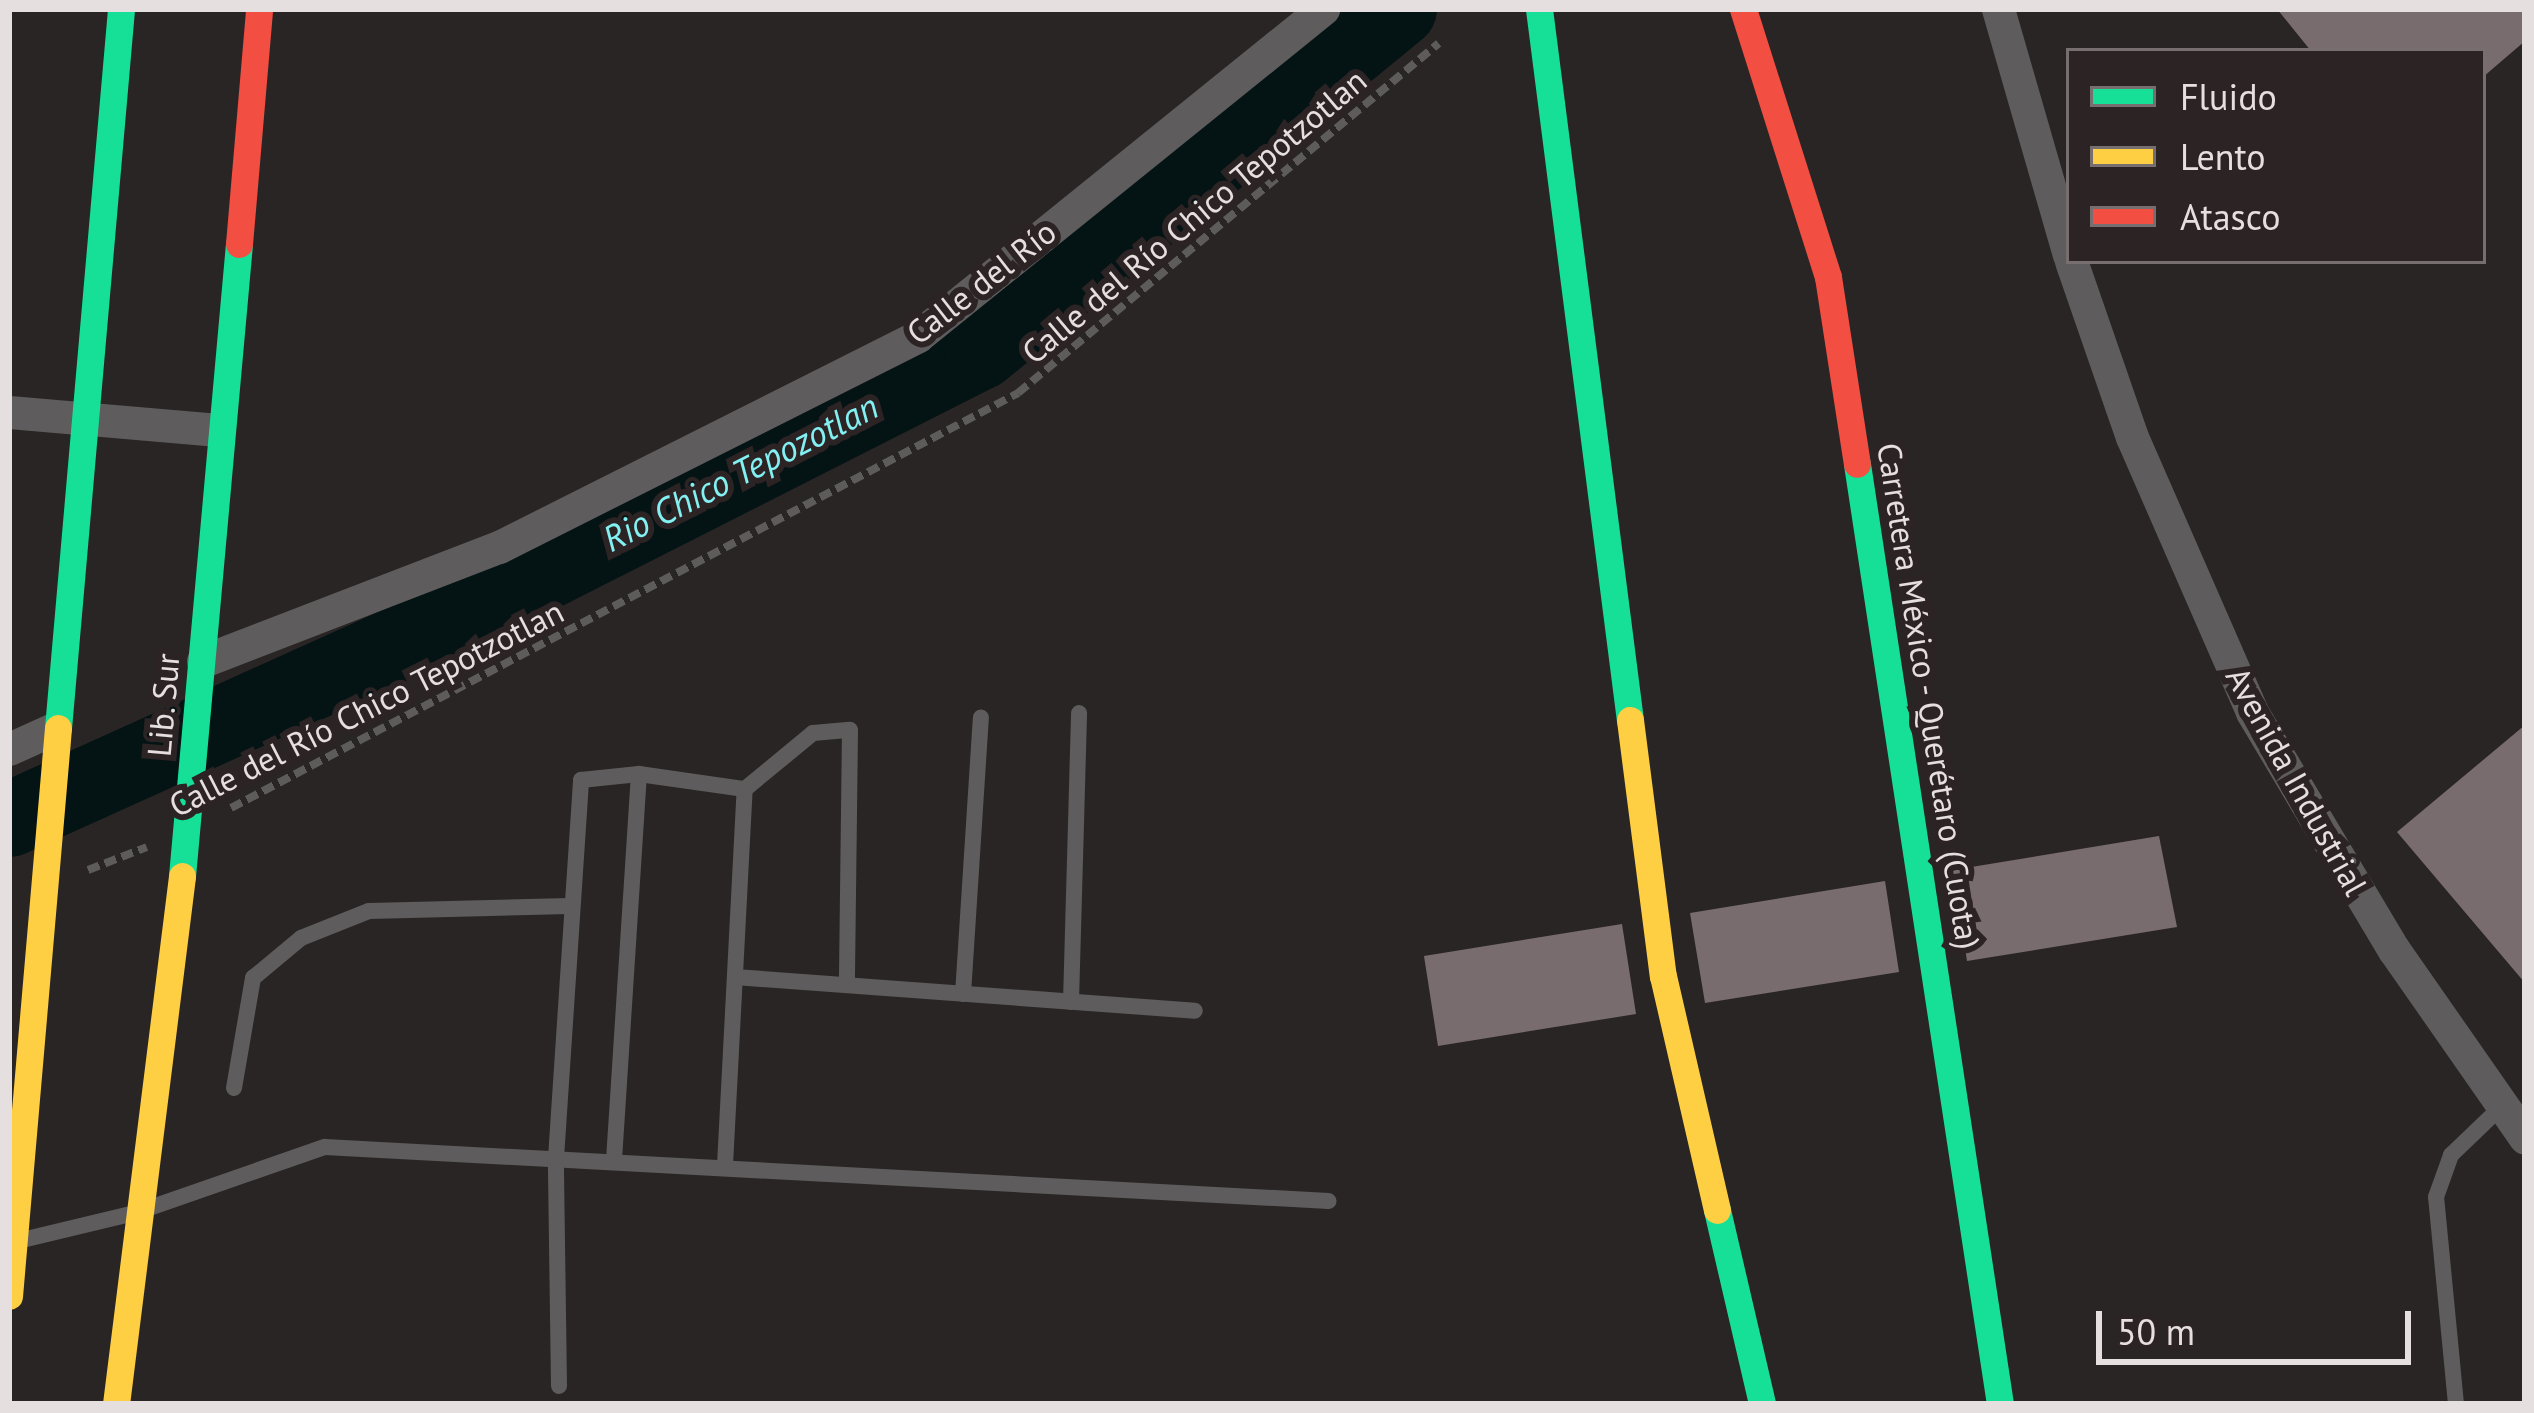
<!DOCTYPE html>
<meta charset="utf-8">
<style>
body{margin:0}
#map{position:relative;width:2534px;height:1413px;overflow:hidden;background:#2a2525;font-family:"PT Sans",sans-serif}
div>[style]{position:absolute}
.river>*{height:75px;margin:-37.5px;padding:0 37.5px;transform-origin:37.5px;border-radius:37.5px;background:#041314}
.building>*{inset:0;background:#796c6e}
.path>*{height:8px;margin-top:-4px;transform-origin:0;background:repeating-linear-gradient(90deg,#5e5b5b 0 12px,transparent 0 18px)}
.lane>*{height:16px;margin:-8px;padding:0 8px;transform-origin:8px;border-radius:8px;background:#5e5c5c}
.street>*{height:33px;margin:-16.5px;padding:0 16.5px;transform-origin:16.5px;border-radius:16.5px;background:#5e5c5c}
.fast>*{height:27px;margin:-13.5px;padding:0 13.5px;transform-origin:13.5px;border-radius:13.5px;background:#16e098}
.slow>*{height:27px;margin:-13.5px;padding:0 13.5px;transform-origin:13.5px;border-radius:13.5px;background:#ffcf43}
.jam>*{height:27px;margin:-13.5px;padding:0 13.5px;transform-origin:13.5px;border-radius:13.5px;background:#f24e42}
span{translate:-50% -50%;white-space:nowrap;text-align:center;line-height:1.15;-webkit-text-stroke:12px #2c2324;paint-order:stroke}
.street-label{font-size:33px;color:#e6dfe0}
.water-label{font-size:36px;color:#83f0f2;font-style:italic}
.frame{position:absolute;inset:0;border:12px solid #e6dfe0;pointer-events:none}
.legend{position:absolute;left:2066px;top:48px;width:420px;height:216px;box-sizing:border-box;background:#2c2324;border:3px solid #766e6f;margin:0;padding:15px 21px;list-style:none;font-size:36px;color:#e6dfe0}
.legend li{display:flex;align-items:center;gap:24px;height:60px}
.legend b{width:60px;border:3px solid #766e6f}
.scale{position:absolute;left:2096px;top:1311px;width:315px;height:54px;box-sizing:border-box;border:6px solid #e6dfe0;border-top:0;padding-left:15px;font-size:36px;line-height:42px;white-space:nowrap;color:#e6dfe0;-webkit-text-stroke:9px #2c2324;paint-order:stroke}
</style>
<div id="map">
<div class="river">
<i style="left:9px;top:819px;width:493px;rotate:-24.3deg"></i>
<i style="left:458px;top:616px;width:586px;rotate:-26.87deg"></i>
<i style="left:981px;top:351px;width:540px;rotate:-39.29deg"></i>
</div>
<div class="building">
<i style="clip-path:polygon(2277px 9px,2525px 9px,2525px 41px,2483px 77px,2483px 51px,2311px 51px)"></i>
<i style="clip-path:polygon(2525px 725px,2525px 983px,2397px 832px)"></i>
<i style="clip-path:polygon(2159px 836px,2177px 927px,1967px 961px,1953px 870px)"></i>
<i style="clip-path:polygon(1885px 881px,1899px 972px,1705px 1003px,1690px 913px)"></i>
<i style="clip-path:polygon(1622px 924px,1636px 1014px,1438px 1046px,1424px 956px)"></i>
</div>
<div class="path">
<i style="left:231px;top:808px;width:890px;rotate:-27.8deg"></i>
<i style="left:1018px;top:393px;width:547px;rotate:-39.74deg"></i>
<i style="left:88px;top:870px;width:63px;rotate:-21.3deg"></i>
</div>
<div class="lane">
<i style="left:735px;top:977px;width:461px;rotate:4.2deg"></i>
<i style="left:963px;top:994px;width:277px;rotate:-86.3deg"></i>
<i style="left:1071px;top:1002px;width:289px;rotate:-88.4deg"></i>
<i style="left:234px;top:1088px;width:112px;rotate:-80.2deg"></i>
<i style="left:253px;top:978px;width:62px;rotate:-39.8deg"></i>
<i style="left:301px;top:938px;width:73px;rotate:-21.7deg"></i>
<i style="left:369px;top:911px;width:200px;rotate:-1.4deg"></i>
<i style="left:614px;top:1160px;width:387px;rotate:-86.3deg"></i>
<i style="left:725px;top:1165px;width:377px;rotate:-87deg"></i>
<i style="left:18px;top:1241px;width:120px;rotate:-13.5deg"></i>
<i style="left:135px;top:1213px;width:201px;rotate:-19.2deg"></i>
<i style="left:325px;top:1147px;width:1005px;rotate:3.08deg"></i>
<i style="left:559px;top:1386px;width:228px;rotate:-90.8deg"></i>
<i style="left:556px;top:1158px;width:379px;rotate:-86.2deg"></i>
<i style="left:581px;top:780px;width:58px;rotate:-5.9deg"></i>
<i style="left:639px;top:774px;width:107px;rotate:8.1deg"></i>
<i style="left:745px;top:789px;width:88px;rotate:-39.5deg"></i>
<i style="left:813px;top:733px;width:37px;rotate:-5deg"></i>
<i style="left:850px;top:730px;width:255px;rotate:90.7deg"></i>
<i style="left:2456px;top:1404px;width:208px;rotate:-95.5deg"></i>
<i style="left:2436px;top:1197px;width:45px;rotate:-70.3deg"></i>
<i style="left:2451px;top:1155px;width:66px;rotate:-43.8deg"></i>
</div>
<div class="street">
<i style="left:1998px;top:9px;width:256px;rotate:73.9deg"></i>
<i style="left:2071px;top:261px;width:186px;rotate:70.9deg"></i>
<i style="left:2132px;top:437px;width:300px;rotate:66.4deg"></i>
<i style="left:2252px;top:712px;width:277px;rotate:59.2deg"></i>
<i style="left:2394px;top:950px;width:229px;rotate:55.1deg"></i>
<i style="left:9px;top:412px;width:210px;rotate:4.9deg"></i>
<i style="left:203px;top:661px;width:317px;rotate:-21.1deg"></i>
<i style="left:499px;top:547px;width:469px;rotate:-26.7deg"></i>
<i style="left:918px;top:336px;width:521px;rotate:-38.92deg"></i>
<i style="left:9px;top:749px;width:48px;rotate:-24.4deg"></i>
</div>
<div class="fast">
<i style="left:1539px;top:9px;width:717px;rotate:82.71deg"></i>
<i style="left:1857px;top:464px;width:951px;rotate:81.35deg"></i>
<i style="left:58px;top:728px;width:722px;rotate:-84.99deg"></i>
<i style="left:182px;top:876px;width:635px;rotate:-84.85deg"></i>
<i style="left:1717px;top:1210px;width:199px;rotate:76.9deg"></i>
</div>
<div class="slow">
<i style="left:1630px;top:720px;width:258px;rotate:82.7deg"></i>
<i style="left:1663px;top:976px;width:240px;rotate:77deg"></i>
<i style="left:9px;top:1296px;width:570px;rotate:-85.07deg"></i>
<i style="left:116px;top:1404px;width:532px;rotate:-82.87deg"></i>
</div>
<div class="jam">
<i style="left:1743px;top:9px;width:281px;rotate:72.4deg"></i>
<i style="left:1828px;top:277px;width:189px;rotate:81.2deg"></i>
<i style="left:239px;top:244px;width:236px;rotate:-85.1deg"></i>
</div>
<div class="street-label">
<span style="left:1194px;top:216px;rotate:-40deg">Calle del Río Chico Tepotzotlan</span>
<span style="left:981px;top:282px;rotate:-38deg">Calle del Río</span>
<span style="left:1929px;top:696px;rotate:81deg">Carretera México - Querétaro (Cuota)</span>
<span style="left:163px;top:705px;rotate:-85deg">Lib. Sur</span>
<span style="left:366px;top:708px;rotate:-27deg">Calle del Río Chico Tepotzotlan</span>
<span style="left:2297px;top:781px;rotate:61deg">Avenida Industrial</span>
</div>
<div class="water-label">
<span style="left:740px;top:472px;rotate:-27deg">Rio Chico Tepozotlan</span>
</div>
<div class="frame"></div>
<ul class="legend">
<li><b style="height:15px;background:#16e098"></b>Fluido</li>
<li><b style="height:15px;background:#ffcf43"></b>Lento</li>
<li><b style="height:15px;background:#f24e42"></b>Atasco</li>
</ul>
<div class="scale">50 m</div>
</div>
